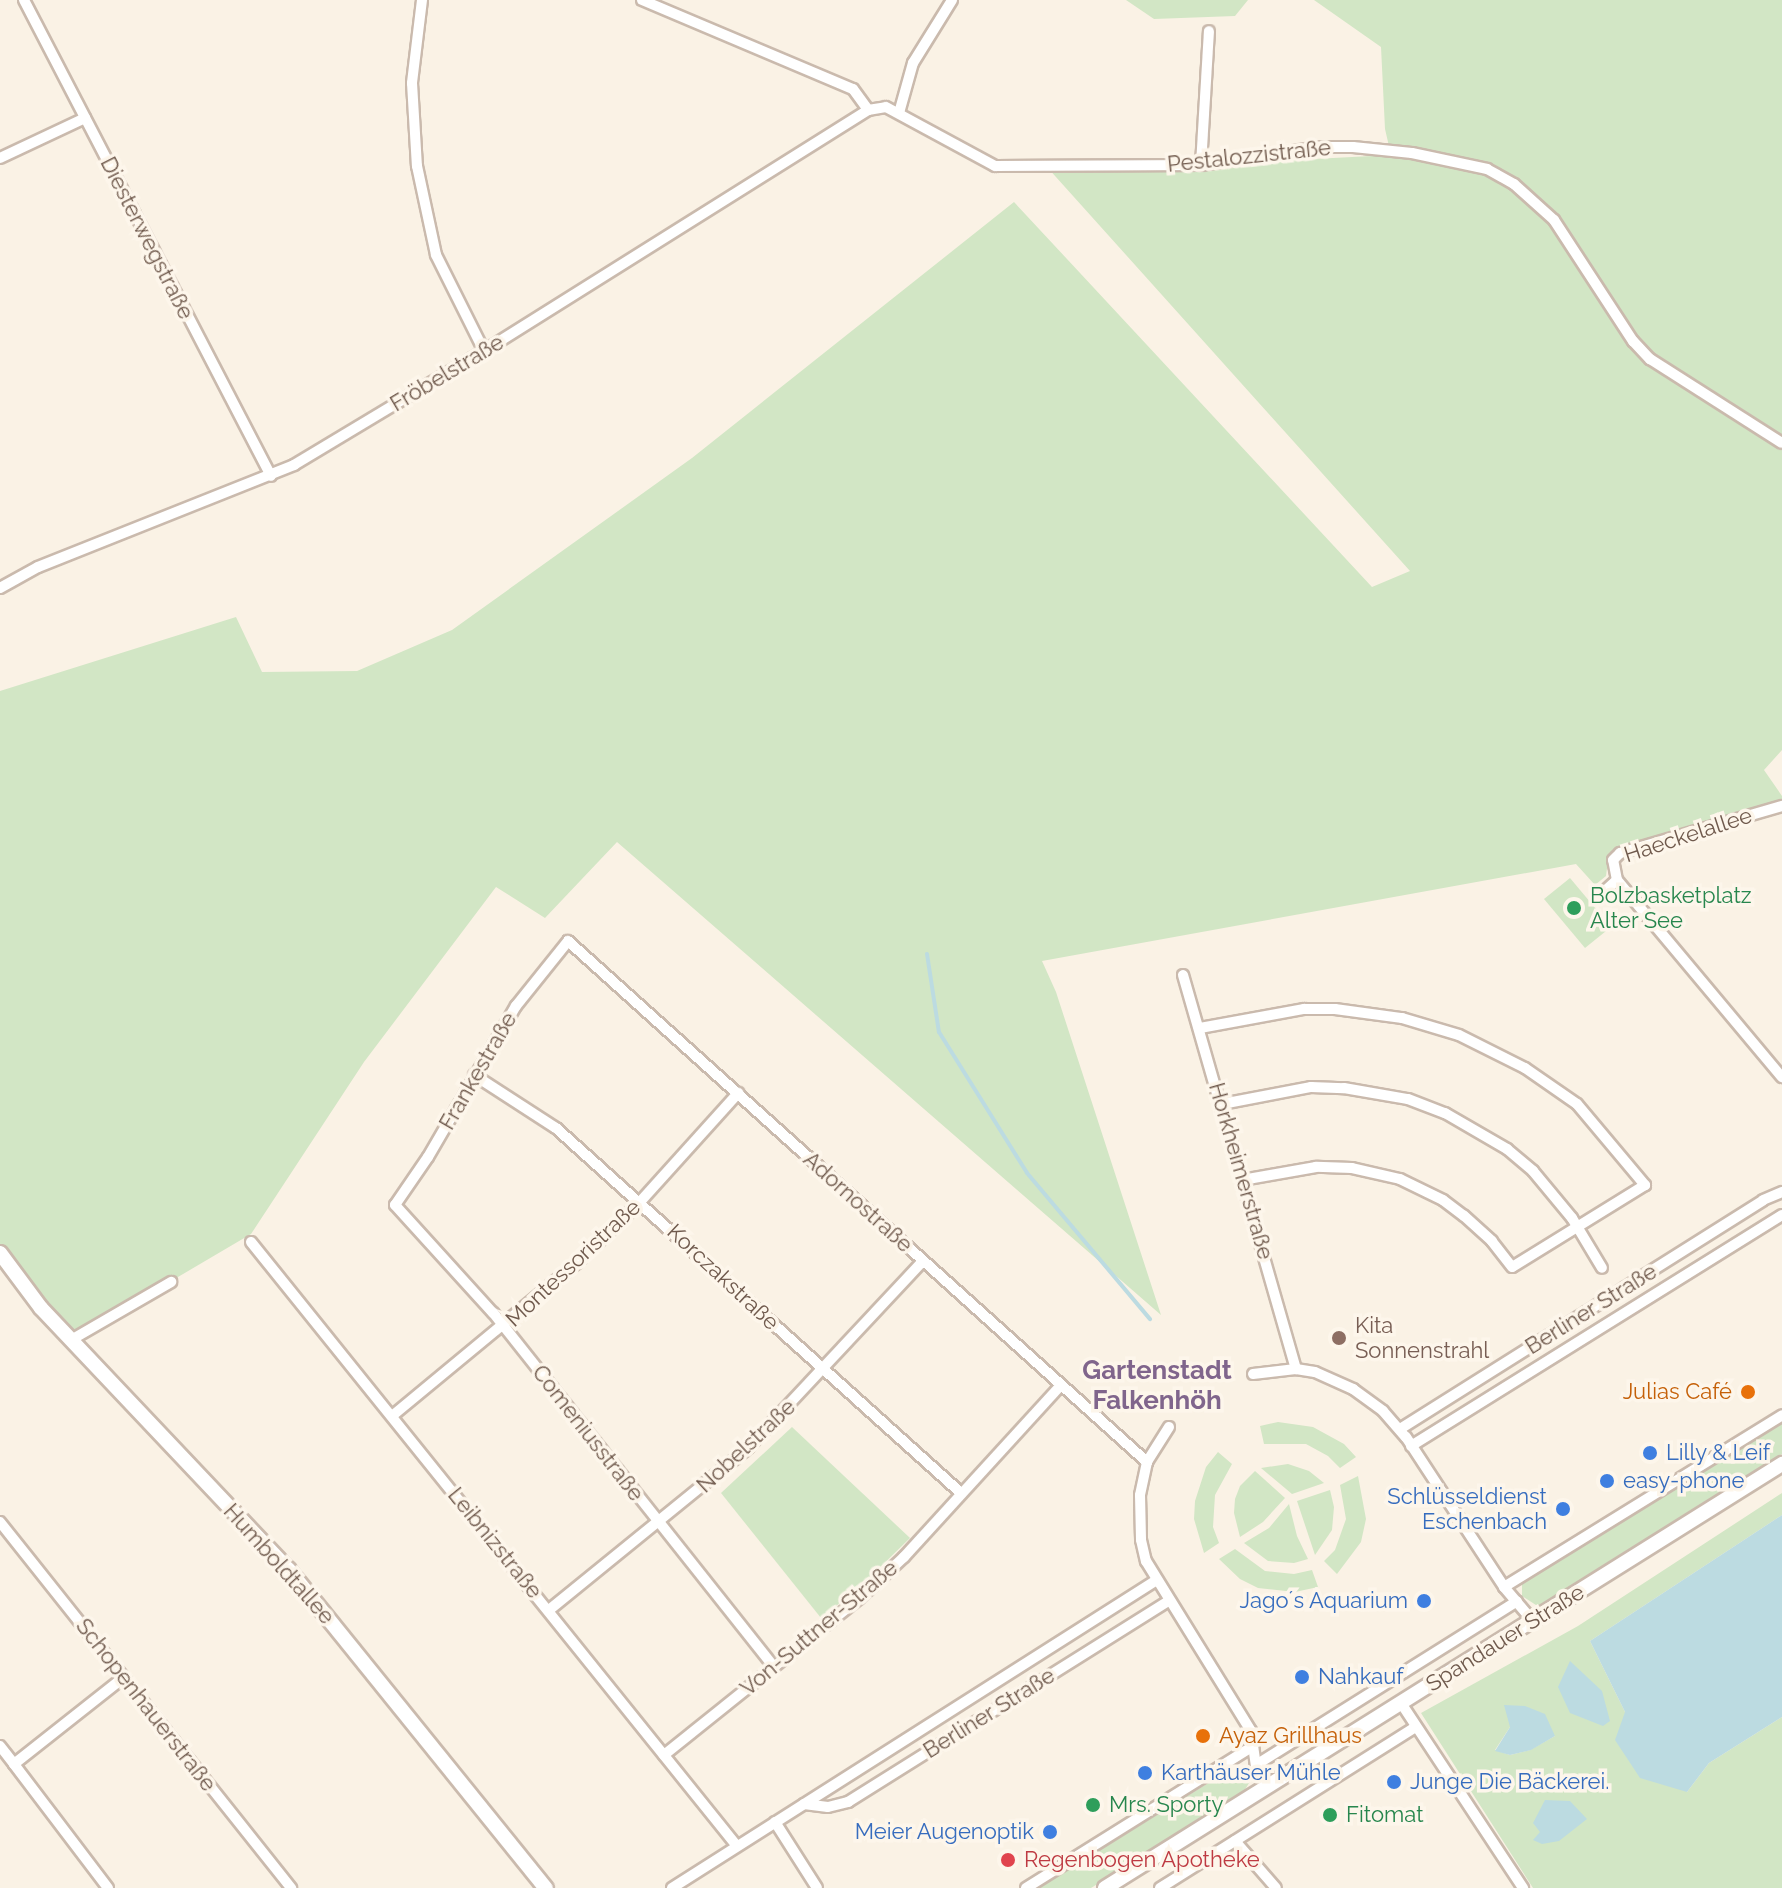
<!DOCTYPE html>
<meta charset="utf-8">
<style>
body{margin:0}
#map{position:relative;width:1782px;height:1888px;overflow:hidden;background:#faf2e5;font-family:Raleway,sans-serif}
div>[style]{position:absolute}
.green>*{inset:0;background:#d2e6c5}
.water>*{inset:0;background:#bcdbe1}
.stream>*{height:4px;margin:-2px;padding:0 2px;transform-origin:2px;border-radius:2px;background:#bcdbe1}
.roads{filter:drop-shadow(2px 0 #cabaad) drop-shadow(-2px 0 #cabaad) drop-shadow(0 2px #cabaad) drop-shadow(0 -2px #cabaad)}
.street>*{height:10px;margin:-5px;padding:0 5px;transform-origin:5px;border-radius:5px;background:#fff}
.secondary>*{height:14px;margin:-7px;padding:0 7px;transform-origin:7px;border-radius:7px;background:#fff}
.dots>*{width:22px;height:22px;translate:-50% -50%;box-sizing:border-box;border:4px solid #fdf6eb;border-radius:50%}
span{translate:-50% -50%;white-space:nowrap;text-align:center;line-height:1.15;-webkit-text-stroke:7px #fdf6eb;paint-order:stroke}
.street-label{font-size:22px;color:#705a4d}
.leisure-label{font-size:22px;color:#27864d}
.left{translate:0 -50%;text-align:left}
.education-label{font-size:22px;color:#785e54}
.food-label{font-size:22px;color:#c56008}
.right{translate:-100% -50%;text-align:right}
.shop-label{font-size:22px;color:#366cbe}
.health-label{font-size:22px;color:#be3a42}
.quarter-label{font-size:26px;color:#80658c;font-weight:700}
</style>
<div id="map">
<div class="green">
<i style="clip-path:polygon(1126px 0,1248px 0,1235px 16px,1154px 19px)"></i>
<i style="clip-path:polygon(1314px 0,1782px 0,1782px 750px,1764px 770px,1782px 796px,1782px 806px,1609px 853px,1606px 876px,1595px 885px,1576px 864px,1042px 961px,1056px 992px,1161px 1315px,617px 842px,545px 918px,496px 887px,364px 1062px,251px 1234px,71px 1340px,0 1253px,0 691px,236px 617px,262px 672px,357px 671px,452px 630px,692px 458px,1014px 202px,1372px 587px,1410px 571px,1047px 167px,1201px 165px,1391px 155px,1385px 129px,1381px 47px)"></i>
<i style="clip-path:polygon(1570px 878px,1611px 927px,1585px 948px,1544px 899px)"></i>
<i style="clip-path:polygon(1278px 1422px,1313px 1427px,1344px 1444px,1356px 1457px,1340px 1468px,1328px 1456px,1306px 1444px,1264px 1444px,1260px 1426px)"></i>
<i style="clip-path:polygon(1782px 1423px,1782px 1454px,1539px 1607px,1522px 1596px,1522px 1581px)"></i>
<i style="clip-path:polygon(792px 1427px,910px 1538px,861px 1586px,821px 1618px,721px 1493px)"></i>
<i style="clip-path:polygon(1218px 1452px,1232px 1464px,1215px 1495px,1213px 1527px,1219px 1543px,1204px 1553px,1194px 1519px,1195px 1501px,1206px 1467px)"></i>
<i style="clip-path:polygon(1288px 1464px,1309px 1471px,1324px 1483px,1292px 1494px,1261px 1468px)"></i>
<i style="clip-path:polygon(1255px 1471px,1285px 1498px,1263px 1522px,1240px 1537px,1234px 1513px,1235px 1499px,1240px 1486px)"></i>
<i style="clip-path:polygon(1358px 1476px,1366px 1519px,1361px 1542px,1337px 1574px,1324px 1561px,1335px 1550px,1346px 1519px,1340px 1485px)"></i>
<i style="clip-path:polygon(1330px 1490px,1334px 1507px,1332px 1530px,1315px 1555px,1297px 1501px)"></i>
<i style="clip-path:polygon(evenodd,1782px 1493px,1782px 1515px,1590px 1641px,1625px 1712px,1687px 1792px,1709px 1763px,1782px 1717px,1782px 1888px,1533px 1888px,1421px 1713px,1578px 1626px,1782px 1493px,1510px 1727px,1555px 1736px,1530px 1750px,1510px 1755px,1495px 1750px,1510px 1727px)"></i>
<i style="clip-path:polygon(1289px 1504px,1297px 1536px,1308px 1559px,1294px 1563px,1268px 1561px,1244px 1543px,1269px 1528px)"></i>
<i style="clip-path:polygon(1235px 1549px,1265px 1571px,1294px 1574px,1312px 1570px,1318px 1587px,1295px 1592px,1258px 1588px,1240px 1579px,1219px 1559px)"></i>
<i style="clip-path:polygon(1240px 1767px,1251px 1772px,1252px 1778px,1243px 1793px,1091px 1888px,1038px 1888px,1228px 1771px)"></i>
</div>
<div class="water">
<i style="clip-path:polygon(1782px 1515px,1782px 1717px,1709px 1763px,1687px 1792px,1640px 1778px,1615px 1740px,1625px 1712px,1590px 1641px)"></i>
<i style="clip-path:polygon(1570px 1661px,1602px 1691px,1610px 1721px,1603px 1726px,1570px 1713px,1558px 1687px)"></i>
<i style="clip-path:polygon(1504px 1705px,1525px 1706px,1545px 1714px,1555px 1736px,1531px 1750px,1510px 1755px,1495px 1751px,1510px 1727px)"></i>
<i style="clip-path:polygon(1545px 1800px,1570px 1801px,1587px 1819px,1559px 1841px,1542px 1844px,1533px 1840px,1540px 1832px,1533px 1823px)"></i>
</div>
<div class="stream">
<i style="left:927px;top:954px;width:79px;rotate:81.3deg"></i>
<i style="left:939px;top:1032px;width:166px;rotate:58deg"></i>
<i style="left:1027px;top:1173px;width:191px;rotate:49.9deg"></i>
</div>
<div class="roads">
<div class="street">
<i style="left:24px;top:0;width:536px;rotate:62.57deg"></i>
<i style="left:422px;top:0;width:84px;rotate:96.9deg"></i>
<i style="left:412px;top:83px;width:83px;rotate:86.6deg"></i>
<i style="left:417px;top:166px;width:91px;rotate:77.9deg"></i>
<i style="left:436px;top:255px;width:107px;rotate:63.4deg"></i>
<i style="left:642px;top:0;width:229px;rotate:22.9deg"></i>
<i style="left:853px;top:89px;width:26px;rotate:54deg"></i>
<i style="left:899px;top:113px;width:52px;rotate:-74.4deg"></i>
<i style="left:913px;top:63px;width:74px;rotate:-58.2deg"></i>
<i style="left:0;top:158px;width:94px;rotate:-25.2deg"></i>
<i style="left:1201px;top:165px;width:134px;rotate:-86.6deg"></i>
<i style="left:0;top:588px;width:43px;rotate:-28.9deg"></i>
<i style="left:38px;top:567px;width:276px;rotate:-21.7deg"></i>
<i style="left:294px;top:465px;width:222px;rotate:-31deg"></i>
<i style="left:484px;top:351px;width:453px;rotate:-32.1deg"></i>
<i style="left:868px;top:110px;width:18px;rotate:-9deg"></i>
<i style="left:886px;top:107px;width:124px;rotate:28.4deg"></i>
<i style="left:995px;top:166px;width:206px;rotate:-0.3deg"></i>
<i style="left:1201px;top:165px;width:118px;rotate:-8.7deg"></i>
<i style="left:1318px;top:147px;width:35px"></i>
<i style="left:1353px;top:147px;width:59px;rotate:5.8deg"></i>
<i style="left:1412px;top:153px;width:77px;rotate:12deg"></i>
<i style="left:1487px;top:169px;width:31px;rotate:29deg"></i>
<i style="left:1514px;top:184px;width:54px;rotate:42deg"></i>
<i style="left:1554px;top:220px;width:145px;rotate:56.9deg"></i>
<i style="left:1633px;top:341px;width:25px;rotate:47deg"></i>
<i style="left:1650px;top:359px;width:156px;rotate:32.5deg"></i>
<i style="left:1617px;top:880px;width:20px;rotate:-101deg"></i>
<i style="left:1613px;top:860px;width:10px;rotate:-45deg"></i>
<i style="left:1620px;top:853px;width:169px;rotate:-16.2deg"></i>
<i style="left:1607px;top:889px;width:13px;rotate:-42deg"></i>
<i style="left:1617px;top:880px;width:257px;rotate:50.1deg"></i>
<i style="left:1183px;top:975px;width:410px;rotate:74deg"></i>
<i style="left:1200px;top:1028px;width:106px;rotate:-10.4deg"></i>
<i style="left:1304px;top:1009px;width:31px"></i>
<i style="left:1335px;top:1009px;width:68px;rotate:7.7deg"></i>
<i style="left:1402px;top:1018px;width:59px;rotate:16.6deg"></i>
<i style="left:1459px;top:1035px;width:74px;rotate:26.6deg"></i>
<i style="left:1525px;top:1068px;width:63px;rotate:34.7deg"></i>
<i style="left:1577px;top:1104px;width:106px;rotate:50deg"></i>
<i style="left:1645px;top:1185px;width:156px;rotate:148.3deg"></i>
<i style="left:1512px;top:1267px;width:33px;rotate:-128deg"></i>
<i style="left:1492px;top:1241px;width:38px;rotate:-138deg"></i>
<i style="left:1464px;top:1216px;width:26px;rotate:-143deg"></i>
<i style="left:1443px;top:1200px;width:48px;rotate:-154deg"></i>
<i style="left:1400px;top:1179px;width:49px;rotate:-167.1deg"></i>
<i style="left:1352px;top:1168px;width:36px;rotate:-178deg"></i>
<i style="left:1316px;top:1167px;width:75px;rotate:170deg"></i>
<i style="left:474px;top:1075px;width:98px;rotate:32.9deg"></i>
<i style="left:556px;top:1128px;width:545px;rotate:42.03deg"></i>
<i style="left:1222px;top:1104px;width:91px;rotate:-10.8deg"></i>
<i style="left:1311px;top:1087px;width:33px;rotate:2deg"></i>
<i style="left:1344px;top:1088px;width:65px;rotate:9.8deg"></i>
<i style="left:1408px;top:1099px;width:40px;rotate:21deg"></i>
<i style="left:1445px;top:1113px;width:72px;rotate:30.1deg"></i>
<i style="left:1507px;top:1149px;width:34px;rotate:40deg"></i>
<i style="left:1533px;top:1171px;width:61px;rotate:50.3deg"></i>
<i style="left:1572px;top:1218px;width:58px;rotate:59deg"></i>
<i style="left:251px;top:1242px;width:775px;rotate:51.18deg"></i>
<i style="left:71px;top:1340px;width:116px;rotate:-30.1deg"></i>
<i style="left:1253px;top:1374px;width:43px;rotate:-6.6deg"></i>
<i style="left:1296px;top:1369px;width:19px;rotate:9deg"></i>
<i style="left:1315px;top:1372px;width:42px;rotate:24.1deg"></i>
<i style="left:1353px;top:1389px;width:37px;rotate:36deg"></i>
<i style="left:1383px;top:1411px;width:35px;rotate:49deg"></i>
<i style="left:1406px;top:1437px;width:179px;rotate:56.8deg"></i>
<i style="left:1504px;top:1587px;width:43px;rotate:49.7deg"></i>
<i style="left:392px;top:1416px;width:240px;rotate:-39.6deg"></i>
<i style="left:577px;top:1263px;width:88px;rotate:-44.1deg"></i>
<i style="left:640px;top:1202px;width:147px;rotate:-48deg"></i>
<i style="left:1169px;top:1427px;width:41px;rotate:122.2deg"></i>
<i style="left:1147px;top:1462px;width:34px;rotate:102deg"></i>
<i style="left:1140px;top:1495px;width:45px;rotate:88.7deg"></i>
<i style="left:1141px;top:1540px;width:22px;rotate:77deg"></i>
<i style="left:1146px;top:1561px;width:200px;rotate:58.3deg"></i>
<i style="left:1251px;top:1731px;width:34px;rotate:82deg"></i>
<i style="left:1256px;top:1765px;width:25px;rotate:63deg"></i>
<i style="left:1400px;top:1429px;width:429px;rotate:-32.2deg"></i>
<i style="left:1763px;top:1200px;width:21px;rotate:-23deg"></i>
<i style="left:1411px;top:1446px;width:437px;rotate:-31.9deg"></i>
<i style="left:0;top:1522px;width:468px;rotate:51.5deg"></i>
<i style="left:1504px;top:1587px;width:327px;rotate:-31.7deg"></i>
<i style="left:549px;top:1610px;width:257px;rotate:-39.1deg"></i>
<i style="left:748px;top:1448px;width:256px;rotate:-46.9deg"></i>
<i style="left:774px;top:1667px;width:452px;rotate:-128.4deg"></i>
<i style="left:493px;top:1313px;width:146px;rotate:-132.2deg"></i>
<i style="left:395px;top:1205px;width:58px;rotate:-55.5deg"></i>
<i style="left:428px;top:1157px;width:175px;rotate:-59.8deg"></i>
<i style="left:516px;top:1006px;width:83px;rotate:-51.3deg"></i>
<i style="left:568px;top:941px;width:779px;rotate:41.98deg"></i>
<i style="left:1401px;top:1703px;width:222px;rotate:56.6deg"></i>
<i style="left:0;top:1746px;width:23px;rotate:52deg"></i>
<i style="left:664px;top:1755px;width:251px;rotate:-38.7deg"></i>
<i style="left:860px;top:1598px;width:60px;rotate:-43deg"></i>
<i style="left:904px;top:1557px;width:233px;rotate:-47.6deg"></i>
<i style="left:1256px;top:1765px;width:308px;rotate:-32.1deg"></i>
<i style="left:804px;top:1804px;width:24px;rotate:7deg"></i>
<i style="left:828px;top:1807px;width:21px;rotate:-14deg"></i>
<i style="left:848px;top:1802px;width:378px;rotate:-32.1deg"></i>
<i style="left:775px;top:1822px;width:78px;rotate:57.5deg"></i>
<i style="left:1235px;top:1841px;width:62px;rotate:48.9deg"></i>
<i style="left:108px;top:1888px;width:156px;rotate:-127.2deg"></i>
<i style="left:14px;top:1764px;width:140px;rotate:-38.3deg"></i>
<i style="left:672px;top:1888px;width:572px;rotate:-32.44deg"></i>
<i style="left:1026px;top:1888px;width:268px;rotate:-32deg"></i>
<i style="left:1160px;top:1888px;width:302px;rotate:-32.2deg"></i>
</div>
<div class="secondary">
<i style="left:0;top:1253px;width:69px;rotate:53.3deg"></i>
<i style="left:41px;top:1308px;width:361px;rotate:46.6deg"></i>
<i style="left:289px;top:1570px;width:409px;rotate:51.1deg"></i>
<i style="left:1105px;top:1888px;width:799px;rotate:-32.06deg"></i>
</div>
</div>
<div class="dots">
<i style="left:1574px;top:908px;background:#2e9e5b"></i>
<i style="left:1339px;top:1338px;background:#8d6e63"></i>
<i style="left:1748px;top:1392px;background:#e8710a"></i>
<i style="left:1650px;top:1453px;background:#3f7fe0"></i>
<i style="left:1607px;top:1481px;background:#3f7fe0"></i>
<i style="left:1563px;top:1509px;background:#3f7fe0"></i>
<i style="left:1424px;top:1601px;background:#3f7fe0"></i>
<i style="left:1302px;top:1677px;background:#3f7fe0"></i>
<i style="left:1203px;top:1736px;background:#e8710a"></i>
<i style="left:1145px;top:1773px;background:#3f7fe0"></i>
<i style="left:1394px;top:1782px;background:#3f7fe0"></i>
<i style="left:1093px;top:1805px;background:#2e9e5b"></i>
<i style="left:1330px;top:1815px;background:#2e9e5b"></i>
<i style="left:1050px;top:1832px;background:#3f7fe0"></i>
<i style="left:1008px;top:1860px;background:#e0444e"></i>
</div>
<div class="street-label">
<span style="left:1249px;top:156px;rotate:-6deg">Pestalozzistraße</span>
<span style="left:147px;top:238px;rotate:63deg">Diesterwegstraße</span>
<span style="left:447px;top:373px;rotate:-31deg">Fröbelstraße</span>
<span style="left:1688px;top:835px;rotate:-18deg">Haeckelallee</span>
<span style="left:478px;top:1071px;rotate:-60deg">Frankestraße</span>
<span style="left:1241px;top:1171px;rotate:74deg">Horkheimerstraße</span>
<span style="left:858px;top:1202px;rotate:42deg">Adornostraße</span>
<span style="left:573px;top:1263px;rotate:-43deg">Montessoristraße</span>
<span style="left:723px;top:1277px;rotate:43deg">Korczakstraße</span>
<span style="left:1591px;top:1309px;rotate:-32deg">Berliner Straße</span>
<span style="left:588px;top:1433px;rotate:52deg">Comeniusstraße</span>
<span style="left:746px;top:1446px;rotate:-43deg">Nobelstraße</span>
<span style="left:495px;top:1543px;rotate:51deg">Leibnizstraße</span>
<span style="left:279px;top:1564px;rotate:48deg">Humboldtallee</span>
<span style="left:819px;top:1628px;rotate:-40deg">Von-Suttner-Straße</span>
<span style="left:1505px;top:1638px;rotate:-32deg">Spandauer Straße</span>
<span style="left:146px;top:1705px;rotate:52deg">Schopenhauerstraße</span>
<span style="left:989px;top:1713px;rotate:-32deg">Berliner Straße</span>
</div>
<div class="leisure-label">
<span class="left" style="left:1590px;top:908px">Bolzbasketplatz<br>Alter See</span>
<span class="left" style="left:1109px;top:1805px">Mrs. Sporty</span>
<span class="left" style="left:1346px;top:1815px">Fitomat</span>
</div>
<div class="education-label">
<span class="left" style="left:1355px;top:1338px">Kita<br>Sonnenstrahl</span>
</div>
<div class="food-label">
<span class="right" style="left:1732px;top:1392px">Julias Café</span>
<span class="left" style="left:1219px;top:1736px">Ayaz Grillhaus</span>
</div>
<div class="shop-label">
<span class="left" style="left:1666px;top:1453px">Lilly &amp; Leif</span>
<span class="left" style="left:1623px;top:1481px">easy-phone</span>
<span class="right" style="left:1547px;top:1509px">Schlüsseldienst<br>Eschenbach</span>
<span class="right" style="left:1408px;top:1601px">Jago´s Aquarium</span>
<span class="left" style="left:1318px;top:1677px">Nahkauf</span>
<span class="left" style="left:1161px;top:1773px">Karthäuser Mühle</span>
<span class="left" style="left:1410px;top:1782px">Junge Die Bäckerei.</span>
<span class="right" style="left:1034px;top:1832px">Meier Augenoptik</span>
</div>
<div class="health-label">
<span class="left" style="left:1024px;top:1860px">Regenbogen Apotheke</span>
</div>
<div class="quarter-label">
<span style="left:1157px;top:1386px">Gartenstadt<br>Falkenhöh</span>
</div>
</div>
